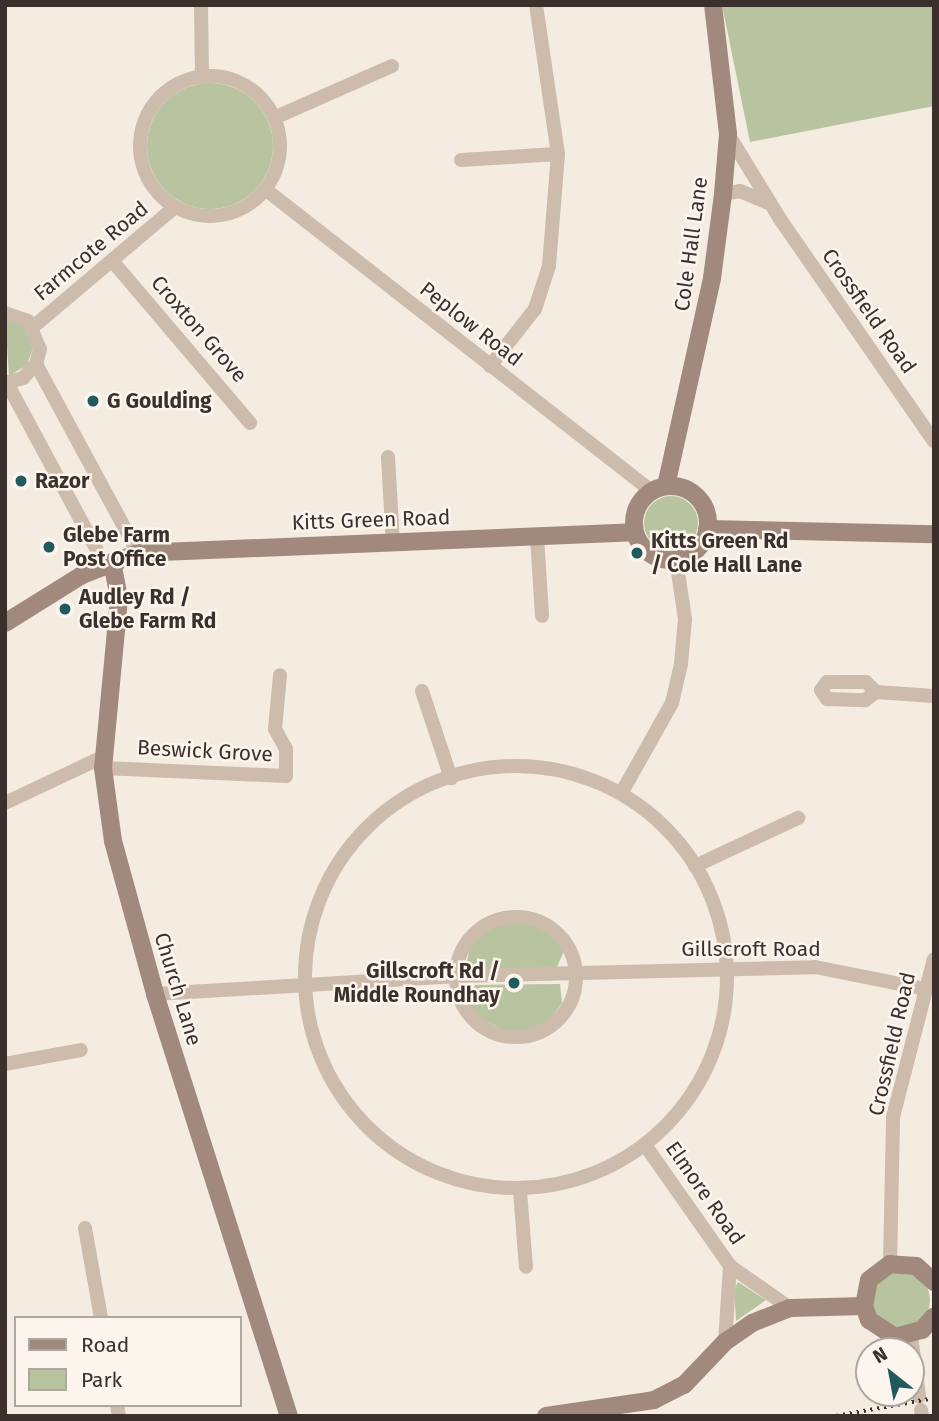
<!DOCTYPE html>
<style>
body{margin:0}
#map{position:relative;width:939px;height:1421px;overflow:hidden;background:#f4ebe1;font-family:"Fira Sans",sans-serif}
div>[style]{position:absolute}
.green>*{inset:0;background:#b8c4a0}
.round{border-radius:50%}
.street>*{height:14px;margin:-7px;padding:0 7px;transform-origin:7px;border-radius:7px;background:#cdbbac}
.street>.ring{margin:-7px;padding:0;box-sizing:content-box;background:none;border:14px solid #cdbbac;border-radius:50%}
.secondary>*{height:18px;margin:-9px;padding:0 9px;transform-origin:9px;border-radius:9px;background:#a18a7d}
.secondary>.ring{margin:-9px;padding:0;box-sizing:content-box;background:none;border:18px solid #a18a7d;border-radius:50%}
.rail>*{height:3.5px;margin-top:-1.75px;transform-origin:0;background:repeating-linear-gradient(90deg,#3b302b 0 2px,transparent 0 7px)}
.dots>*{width:19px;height:19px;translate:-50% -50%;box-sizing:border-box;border:4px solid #fbf5ee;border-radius:50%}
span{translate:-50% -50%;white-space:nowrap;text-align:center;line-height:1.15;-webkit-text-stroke:5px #fbf5ee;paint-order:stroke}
.street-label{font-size:21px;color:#3b302b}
.poi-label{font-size:21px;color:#3b302b;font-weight:700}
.left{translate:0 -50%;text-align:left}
.right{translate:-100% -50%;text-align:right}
.frame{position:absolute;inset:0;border:7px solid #3b302b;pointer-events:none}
.legend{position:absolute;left:14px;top:1316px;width:228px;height:91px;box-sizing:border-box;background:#fbf5ee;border:2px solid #aea6a0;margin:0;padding:9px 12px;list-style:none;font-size:21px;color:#3b302b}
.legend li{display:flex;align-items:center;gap:14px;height:35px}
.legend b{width:35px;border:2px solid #aea6a0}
.north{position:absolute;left:855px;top:1337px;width:70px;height:70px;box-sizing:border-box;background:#fbf5ee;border:2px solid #aea6a0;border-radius:50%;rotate:329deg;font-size:19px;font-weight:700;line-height:28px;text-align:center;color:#3b302b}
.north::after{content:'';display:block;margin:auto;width:24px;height:32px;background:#1f5a5e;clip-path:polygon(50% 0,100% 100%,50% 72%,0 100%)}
</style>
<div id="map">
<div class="green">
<i style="clip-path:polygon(722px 5px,934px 5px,934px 106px,750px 142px)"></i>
<i class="round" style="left:147px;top:83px;width:126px;height:126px"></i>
<i style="clip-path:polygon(5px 318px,25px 326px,34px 345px,27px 365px,9px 376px)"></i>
<i class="round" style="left:644px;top:496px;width:54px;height:54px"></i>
<i style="clip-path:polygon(516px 919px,554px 933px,564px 951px,557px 967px,473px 971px,466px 966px,471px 942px,496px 926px)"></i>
<i style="clip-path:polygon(560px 984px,562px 1003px,550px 1020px,531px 1030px,511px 1033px,483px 1020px,468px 1004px,475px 985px)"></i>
<i class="round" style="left:872px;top:1271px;width:58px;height:58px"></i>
<i style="clip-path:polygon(738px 1282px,766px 1300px,736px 1321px,734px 1290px)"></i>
</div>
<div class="street">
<i style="left:201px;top:5px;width:72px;rotate:89.2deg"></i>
<i class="ring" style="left:140px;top:76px;width:126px;height:126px"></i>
<i style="left:274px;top:118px;width:129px;rotate:-23.8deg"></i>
<i style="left:728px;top:134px;width:100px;rotate:58.5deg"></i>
<i style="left:780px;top:219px;width:270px;rotate:55.3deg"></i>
<i style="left:461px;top:160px;width:97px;rotate:-3.5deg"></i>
<i style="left:265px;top:189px;width:490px;rotate:38deg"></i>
<i style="left:723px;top:194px;width:17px;rotate:-10deg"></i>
<i style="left:740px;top:191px;width:33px;rotate:23deg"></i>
<i style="left:114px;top:263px;width:210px;rotate:49.6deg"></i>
<i style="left:5px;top:313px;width:24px;rotate:19deg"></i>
<i style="left:28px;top:321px;width:30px;rotate:67deg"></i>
<i style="left:40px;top:349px;width:16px;rotate:105deg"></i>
<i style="left:36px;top:364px;width:19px;rotate:133deg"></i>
<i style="left:23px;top:378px;width:19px;rotate:164deg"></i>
<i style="left:33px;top:327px;width:186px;rotate:-40.2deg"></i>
<i style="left:36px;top:364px;width:215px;rotate:61.6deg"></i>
<i style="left:490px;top:366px;width:73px;rotate:-51.7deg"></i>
<i style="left:535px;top:309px;width:45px;rotate:-72deg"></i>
<i style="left:549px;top:266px;width:112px;rotate:-85.4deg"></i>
<i style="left:558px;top:154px;width:151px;rotate:-98.4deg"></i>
<i style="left:7px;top:383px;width:207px;rotate:61.7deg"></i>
<i style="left:388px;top:457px;width:86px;rotate:86.7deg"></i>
<i style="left:537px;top:536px;width:80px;rotate:86.4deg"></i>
<i style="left:422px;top:691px;width:92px;rotate:71.6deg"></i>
<i style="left:876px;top:692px;width:14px;rotate:-135deg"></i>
<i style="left:866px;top:682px;width:39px;rotate:180deg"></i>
<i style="left:827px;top:682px;width:10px;rotate:127deg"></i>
<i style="left:821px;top:690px;width:11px;rotate:56deg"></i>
<i style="left:827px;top:699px;width:38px;rotate:2deg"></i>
<i style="left:865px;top:700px;width:14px;rotate:-36deg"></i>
<i style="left:876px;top:692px;width:58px;rotate:3.9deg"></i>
<i class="ring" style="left:305px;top:766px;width:408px;height:408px"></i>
<i style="left:103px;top:768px;width:183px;rotate:2.5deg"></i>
<i style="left:286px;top:776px;width:27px;rotate:-90deg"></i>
<i style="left:286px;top:749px;width:23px;rotate:-119deg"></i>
<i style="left:275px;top:729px;width:54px;rotate:-84.7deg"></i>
<i style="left:622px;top:792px;width:102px;rotate:-60.7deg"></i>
<i style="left:672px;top:703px;width:40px;rotate:-77deg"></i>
<i style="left:681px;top:664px;width:45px;rotate:-84.9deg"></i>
<i style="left:685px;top:619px;width:61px;rotate:-98.5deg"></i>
<i style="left:5px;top:803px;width:110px;rotate:-25.2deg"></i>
<i style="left:695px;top:866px;width:114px;rotate:-25deg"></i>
<i class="ring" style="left:456px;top:917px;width:106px;height:106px"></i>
<i style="left:155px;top:994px;width:303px;rotate:-3.4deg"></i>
<i style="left:457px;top:976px;width:358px;rotate:-1.4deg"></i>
<i style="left:815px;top:967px;width:112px;rotate:11.3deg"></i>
<i style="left:5px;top:1064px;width:77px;rotate:-10.4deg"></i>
<i style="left:645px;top:1145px;width:148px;rotate:54.9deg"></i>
<i style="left:730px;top:1266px;width:73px;rotate:35deg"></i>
<i style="left:520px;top:1191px;width:76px;rotate:85.5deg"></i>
<i style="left:85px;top:1228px;width:91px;rotate:79.9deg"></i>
<i style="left:890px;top:1264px;width:147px;rotate:-88.8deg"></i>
<i style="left:893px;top:1117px;width:163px;rotate:-75.5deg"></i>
<i style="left:911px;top:1336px;width:61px;rotate:82.4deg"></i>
<i style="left:725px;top:1342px;width:76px;rotate:-86.2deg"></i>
<i style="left:117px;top:1405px;width:11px;rotate:80deg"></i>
<i style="left:921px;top:1410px;width:6px;rotate:81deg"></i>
</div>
<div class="secondary">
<i style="left:666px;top:486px;width:213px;rotate:-77.5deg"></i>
<i style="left:712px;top:278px;width:85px;rotate:-82.5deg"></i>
<i style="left:723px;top:194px;width:60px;rotate:-85.2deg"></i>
<i style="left:728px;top:134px;width:130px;rotate:-96.6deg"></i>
<i class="ring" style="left:634px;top:486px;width:56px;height:56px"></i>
<i style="left:707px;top:529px;width:227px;rotate:1.3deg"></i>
<i style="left:112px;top:562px;width:38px;rotate:79deg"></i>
<i style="left:119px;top:599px;width:170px;rotate:95.4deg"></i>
<i style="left:103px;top:768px;width:74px;rotate:82.2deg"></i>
<i style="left:113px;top:841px;width:159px;rotate:74.6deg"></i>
<i style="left:155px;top:994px;width:443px;rotate:72.4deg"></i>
<i style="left:5px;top:623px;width:91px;rotate:-31.9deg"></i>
<i style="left:82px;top:575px;width:60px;rotate:-21.4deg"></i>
<i style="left:138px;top:553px;width:496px;rotate:-2.4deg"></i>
<i style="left:934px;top:1282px;width:24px;rotate:-138deg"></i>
<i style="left:916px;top:1266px;width:26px;rotate:-176deg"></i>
<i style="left:890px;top:1264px;width:26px;rotate:143deg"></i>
<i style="left:869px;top:1280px;width:26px;rotate:101deg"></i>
<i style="left:864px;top:1306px;width:15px;rotate:70deg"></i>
<i style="left:869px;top:1320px;width:31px;rotate:33deg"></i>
<i style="left:895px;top:1337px;width:28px;rotate:-15deg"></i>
<i style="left:922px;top:1330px;width:18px;rotate:-49deg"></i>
<i style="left:546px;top:1416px;width:109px;rotate:-8.4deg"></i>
<i style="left:654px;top:1400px;width:34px;rotate:-27deg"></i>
<i style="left:684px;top:1385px;width:59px;rotate:-46.4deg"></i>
<i style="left:725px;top:1342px;width:33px;rotate:-35deg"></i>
<i style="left:752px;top:1323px;width:41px;rotate:-21.5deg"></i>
<i style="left:790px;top:1308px;width:74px;rotate:-1.5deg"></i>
</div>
<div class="rail">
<i style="left:836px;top:1416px;width:100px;rotate:-10.4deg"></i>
</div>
<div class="dots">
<i style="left:93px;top:401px;background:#1f5a5e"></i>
<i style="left:21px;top:481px;background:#1f5a5e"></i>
<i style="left:49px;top:547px;background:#1f5a5e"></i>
<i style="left:637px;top:553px;background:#1f5a5e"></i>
<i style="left:65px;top:609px;background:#1f5a5e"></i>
<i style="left:514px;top:983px;background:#1f5a5e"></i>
</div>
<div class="street-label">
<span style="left:691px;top:244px;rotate:-82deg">Cole Hall Lane</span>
<span style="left:91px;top:251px;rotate:-40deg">Farmcote Road</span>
<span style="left:869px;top:311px;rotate:55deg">Crossfield Road</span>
<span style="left:471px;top:324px;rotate:38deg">Peplow Road</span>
<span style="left:199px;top:329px;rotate:49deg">Croxton Grove</span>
<span style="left:371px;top:520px;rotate:-2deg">Kitts Green Road</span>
<span style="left:205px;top:751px;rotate:3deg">Beswick Grove</span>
<span style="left:751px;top:949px">Gillscroft Road</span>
<span style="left:178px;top:989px;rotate:73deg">Church Lane</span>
<span style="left:892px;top:1044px;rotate:-77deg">Crossfield Road</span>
<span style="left:705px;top:1193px;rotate:55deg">Elmore Road</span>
</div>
<div class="poi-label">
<span class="left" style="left:107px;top:401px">G Goulding</span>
<span class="left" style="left:35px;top:481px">Razor</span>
<span class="left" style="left:63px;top:547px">Glebe Farm<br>Post Office</span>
<span class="left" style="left:651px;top:553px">Kitts Green Rd<br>/ Cole Hall Lane</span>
<span class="left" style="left:79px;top:609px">Audley Rd /<br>Glebe Farm Rd</span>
<span class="right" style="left:500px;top:983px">Gillscroft Rd /<br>Middle Roundhay</span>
</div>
<div class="frame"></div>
<ul class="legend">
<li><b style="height:9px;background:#a18a7d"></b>Road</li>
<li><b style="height:19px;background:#b8c4a0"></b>Park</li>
</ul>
<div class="north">N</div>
</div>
